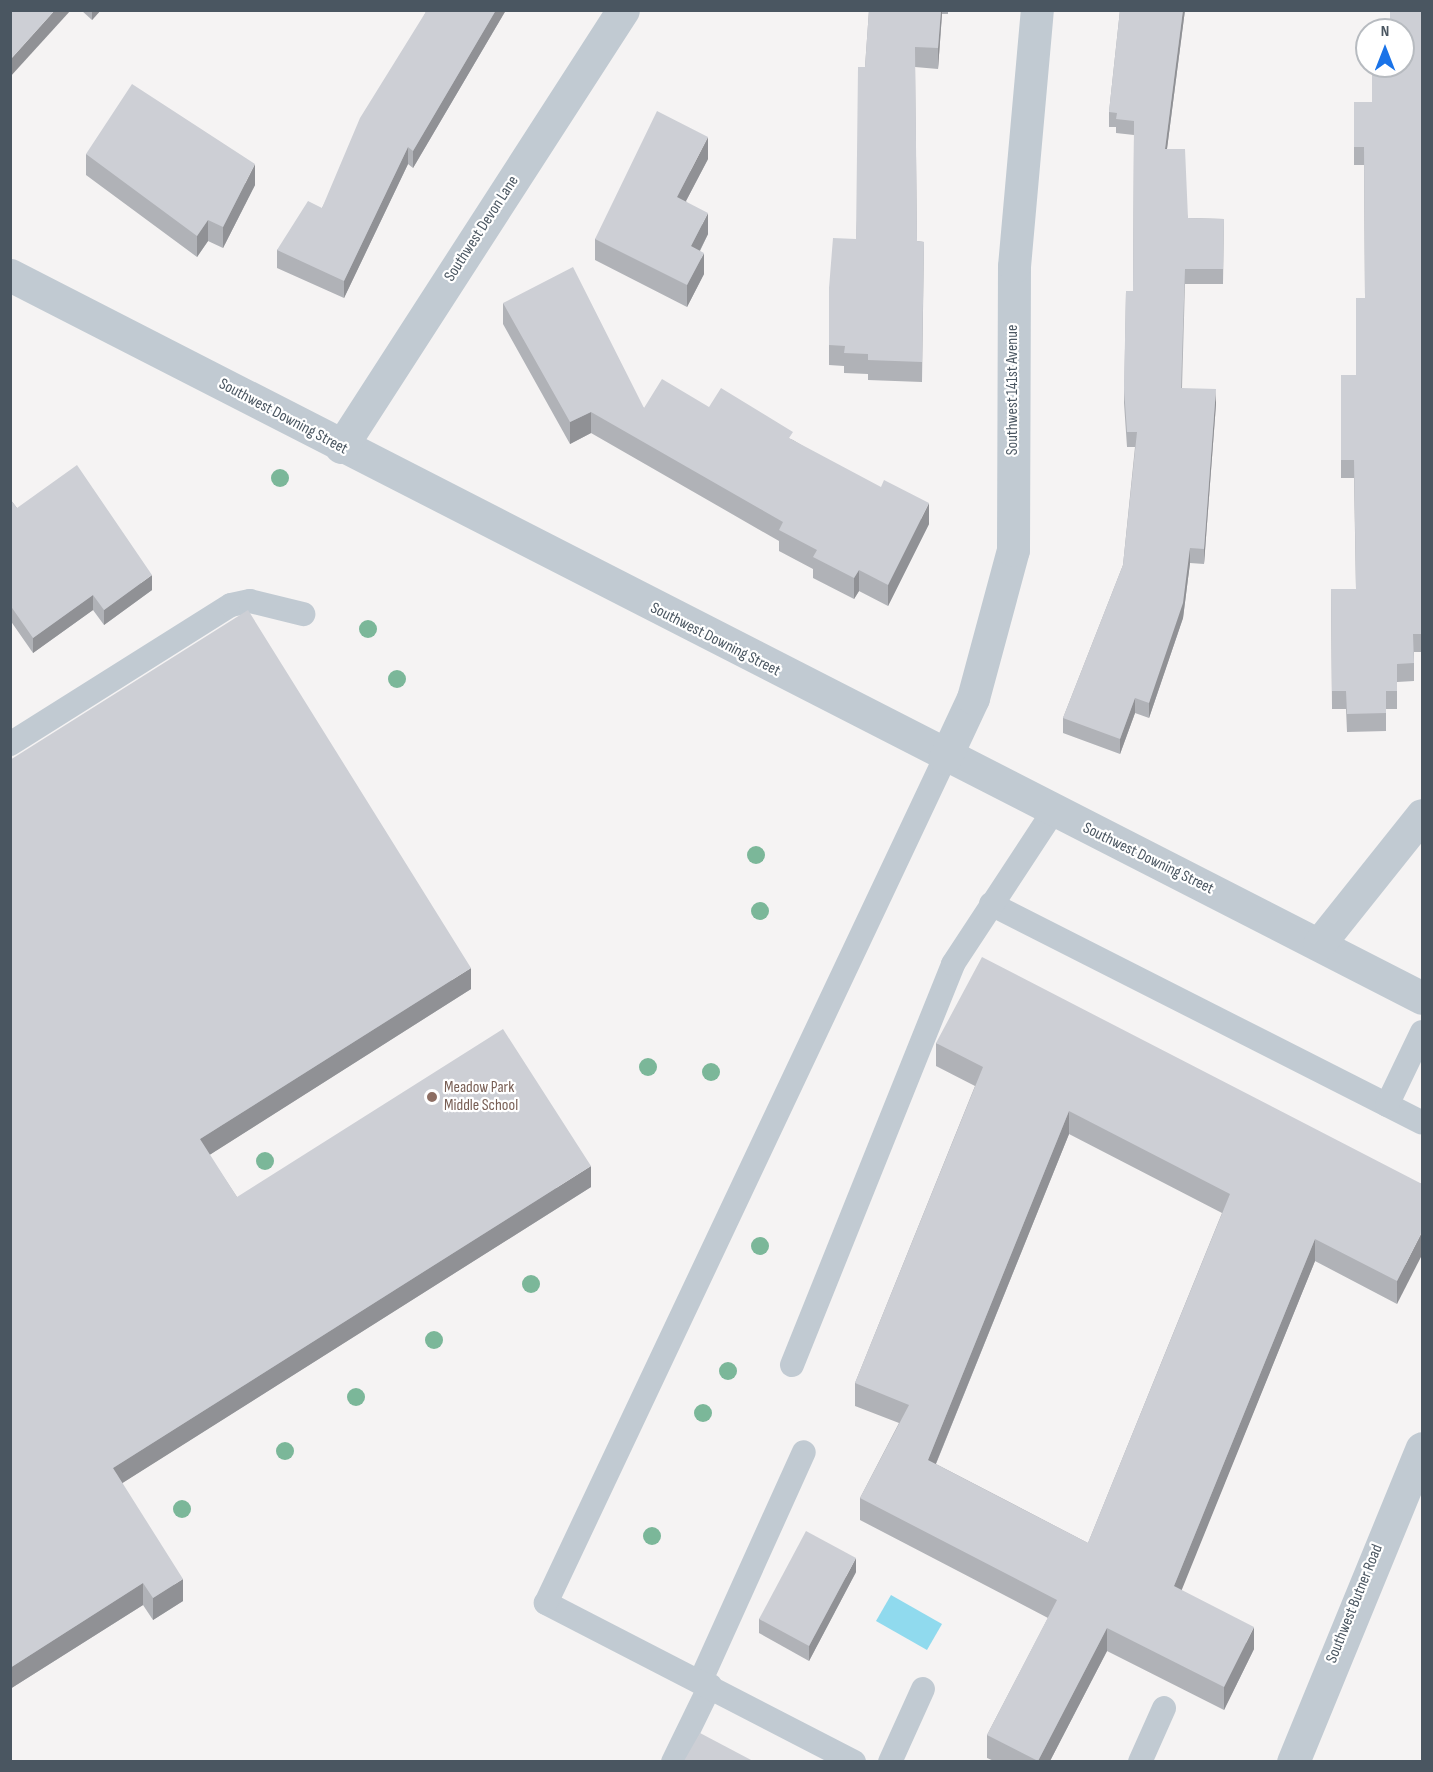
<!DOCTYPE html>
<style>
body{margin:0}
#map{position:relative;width:1433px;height:1772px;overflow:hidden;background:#f5f3f3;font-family:"Sofia Sans Condensed",sans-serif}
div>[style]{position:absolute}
.water>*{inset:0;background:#90daee}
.service>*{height:24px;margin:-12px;padding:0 12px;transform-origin:12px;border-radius:12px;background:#c1cad2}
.minor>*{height:33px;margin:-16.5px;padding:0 16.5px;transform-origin:16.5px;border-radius:16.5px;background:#c1cad2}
.tertiary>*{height:33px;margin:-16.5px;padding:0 16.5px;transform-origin:16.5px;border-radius:16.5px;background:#c1cad2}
.trees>*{width:18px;height:18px;margin:-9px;border-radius:50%;background:#7bb799}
.wall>*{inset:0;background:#b0b2b7}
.shaded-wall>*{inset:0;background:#909195}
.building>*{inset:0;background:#cdcfd5}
.dots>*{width:16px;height:16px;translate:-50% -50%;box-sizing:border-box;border:3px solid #fff;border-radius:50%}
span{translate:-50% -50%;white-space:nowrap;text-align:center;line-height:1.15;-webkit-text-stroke:4.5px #fff;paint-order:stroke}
.street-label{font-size:16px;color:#4a5661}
.education-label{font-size:16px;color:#785e54}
.left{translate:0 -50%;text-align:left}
.frame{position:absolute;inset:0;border:12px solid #4a5661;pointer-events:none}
.north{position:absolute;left:1355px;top:18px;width:60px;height:60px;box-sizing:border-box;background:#fff;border:2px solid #b7bbc0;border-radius:50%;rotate:0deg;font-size:16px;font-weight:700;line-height:24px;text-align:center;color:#4a5661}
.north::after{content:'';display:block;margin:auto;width:21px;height:27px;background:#1a73e8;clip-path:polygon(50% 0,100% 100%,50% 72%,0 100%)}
</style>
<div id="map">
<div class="water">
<i style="clip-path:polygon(891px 1595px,942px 1624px,927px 1650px,876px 1621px)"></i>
</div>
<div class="service">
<i style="left:10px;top:744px;width:261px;rotate:-32.2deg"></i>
<i style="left:231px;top:605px;width:19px;rotate:-12deg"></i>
<i style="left:250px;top:601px;width:55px;rotate:13.8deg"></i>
<i style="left:991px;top:904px;width:483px;rotate:26.9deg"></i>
<i style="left:1387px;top:1105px;width:81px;rotate:-64.4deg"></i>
<i style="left:792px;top:1365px;width:432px;rotate:-68.1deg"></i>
<i style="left:953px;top:964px;width:182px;rotate:-56.7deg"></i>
<i style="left:700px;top:1682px;width:252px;rotate:-65.7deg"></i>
<i style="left:673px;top:1762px;width:85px;rotate:-64deg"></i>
<i style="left:854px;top:1762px;width:347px;rotate:-152.7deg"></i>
<i style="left:546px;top:1603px;width:934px;rotate:-64.72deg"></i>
<i style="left:890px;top:1762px;width:80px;rotate:-65.7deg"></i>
<i style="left:1140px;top:1762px;width:59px;rotate:-66deg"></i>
</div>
<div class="minor">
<i style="left:10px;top:275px;width:1586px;rotate:27.11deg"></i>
<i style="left:341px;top:447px;width:520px;rotate:-57.17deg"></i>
<i style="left:945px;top:758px;width:66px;rotate:-65deg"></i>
<i style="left:973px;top:698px;width:153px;rotate:-74.9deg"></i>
<i style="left:1013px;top:550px;width:284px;rotate:-89.8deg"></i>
<i style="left:1014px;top:266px;width:257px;rotate:-84.9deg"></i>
<i style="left:1319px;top:944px;width:165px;rotate:-51.4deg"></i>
</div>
<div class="tertiary">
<i style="left:1293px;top:1762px;width:339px;rotate:-67.7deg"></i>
</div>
<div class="trees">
<i style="left:280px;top:478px"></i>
<i style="left:368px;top:629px"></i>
<i style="left:397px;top:679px"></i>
<i style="left:756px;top:855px"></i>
<i style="left:760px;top:911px"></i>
<i style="left:648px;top:1067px"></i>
<i style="left:711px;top:1072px"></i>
<i style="left:265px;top:1161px"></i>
<i style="left:760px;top:1246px"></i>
<i style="left:531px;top:1284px"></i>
<i style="left:434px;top:1340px"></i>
<i style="left:728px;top:1371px"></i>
<i style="left:356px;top:1397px"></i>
<i style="left:703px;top:1413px"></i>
<i style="left:285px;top:1451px"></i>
<i style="left:182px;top:1509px"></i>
<i style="left:652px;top:1536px"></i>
</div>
<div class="wall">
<i style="clip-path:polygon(81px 10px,101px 10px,92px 20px)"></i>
<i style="clip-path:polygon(427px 10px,506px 10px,413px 168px,408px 164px,344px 298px,277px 268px,277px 250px,322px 208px)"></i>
<i style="clip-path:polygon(869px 10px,948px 10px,948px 14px,942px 14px,938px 69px,915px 67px,917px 241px,924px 242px,922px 382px,868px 380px,868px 374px,844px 373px,844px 366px,829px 365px,829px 288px,856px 239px,865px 67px)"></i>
<i style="clip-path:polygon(1120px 10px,1185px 10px,1167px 149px,1188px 218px,1224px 219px,1223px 284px,1185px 284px,1182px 388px,1216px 404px,1204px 564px,1190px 563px,1183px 618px,1149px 718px,1135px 713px,1120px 754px,1063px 733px,1063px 718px,1123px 565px,1135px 447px,1127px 447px,1124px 403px,1126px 291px,1133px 291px,1134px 135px,1116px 133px,1116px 127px,1109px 127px,1109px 112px)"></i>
<i style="clip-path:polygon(1422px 10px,1422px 652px,1414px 652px,1414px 681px,1397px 682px,1397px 709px,1386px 709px,1386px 731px,1347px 732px,1346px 709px,1332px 709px,1331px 589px,1356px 589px,1354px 478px,1341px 478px,1341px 375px,1356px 375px,1365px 298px,1364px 165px,1354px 165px,1354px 102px,1372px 102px,1403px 66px)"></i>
<i style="clip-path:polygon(86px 154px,255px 185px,223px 248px,208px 241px,197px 257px,86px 175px)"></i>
<i style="clip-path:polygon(708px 159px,686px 201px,708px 234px,700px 251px,704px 274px,687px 307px,595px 260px,595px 239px)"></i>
<i style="clip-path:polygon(503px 303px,644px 408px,709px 407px,793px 440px,929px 524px,888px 606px,859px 591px,854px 599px,813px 578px,813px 569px,779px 551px,779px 541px,591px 433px,570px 444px,503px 324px)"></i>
<i style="clip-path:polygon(10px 499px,17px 508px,152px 590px,104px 625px,93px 610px,33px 653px,10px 620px)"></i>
<i style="clip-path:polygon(10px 760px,471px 989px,209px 1155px,237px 1197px,591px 1187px,122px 1483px,183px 1601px,153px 1620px,143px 1605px,10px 1689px)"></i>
<i style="clip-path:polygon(evenodd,936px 1043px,1422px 1184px,1397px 1304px,1315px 1261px,1181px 1590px,1254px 1649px,1224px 1710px,1107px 1651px,1050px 1761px,994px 1761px,987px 1758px,987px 1735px,1048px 1618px,860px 1520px,860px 1498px,899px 1423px,855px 1406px,855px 1383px,975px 1086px,936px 1066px,936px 1043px,1069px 1134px,1222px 1213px,1088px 1543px,936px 1464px,1069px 1134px)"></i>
<i style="clip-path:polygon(856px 1572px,809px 1661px,759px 1633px,759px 1619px)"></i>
</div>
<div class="shaded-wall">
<i style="clip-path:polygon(55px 10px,71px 10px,10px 77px,10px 60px)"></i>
<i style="clip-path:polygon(92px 10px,101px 10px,92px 20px)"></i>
<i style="clip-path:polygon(496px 10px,506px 10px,413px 168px,413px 151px)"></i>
<i style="clip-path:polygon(941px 10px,942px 10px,942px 14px,938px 69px,938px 48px)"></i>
<i style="clip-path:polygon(1183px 10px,1185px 10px,1165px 164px,1165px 149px)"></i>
<i style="clip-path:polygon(708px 137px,708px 159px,677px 218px,677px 197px)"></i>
<i style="clip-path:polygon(408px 147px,408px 164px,344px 298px,344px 281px)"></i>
<i style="clip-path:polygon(255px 164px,255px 185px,223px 248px,223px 227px)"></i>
<i style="clip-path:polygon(708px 213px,708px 234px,691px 268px,691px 246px)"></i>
<i style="clip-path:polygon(208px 220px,208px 241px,197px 257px,197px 236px)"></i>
<i style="clip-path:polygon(704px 253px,704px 274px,687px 307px,687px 285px)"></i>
<i style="clip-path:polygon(1216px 389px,1216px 404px,1204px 564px,1204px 549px)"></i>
<i style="clip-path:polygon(591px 412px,591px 433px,570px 444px,570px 422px)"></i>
<i style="clip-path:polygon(929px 503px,929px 524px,888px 606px,888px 585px)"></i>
<i style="clip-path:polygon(1190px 548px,1190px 563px,1183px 618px,1149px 718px,1149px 703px)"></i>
<i style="clip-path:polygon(859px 570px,859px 591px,854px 599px,854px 578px)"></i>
<i style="clip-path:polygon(152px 575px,152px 590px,104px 625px,104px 610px)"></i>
<i style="clip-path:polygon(93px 595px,93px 610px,33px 653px,33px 638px)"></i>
<i style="clip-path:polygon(1135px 698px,1135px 713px,1120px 754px,1120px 739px)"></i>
<i style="clip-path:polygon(471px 968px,471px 989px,200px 1161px,200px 1139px)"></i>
<i style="clip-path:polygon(1069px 1111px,1069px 1134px,928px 1483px,928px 1460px)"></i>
<i style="clip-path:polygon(591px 1166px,591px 1187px,113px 1489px,113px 1468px)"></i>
<i style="clip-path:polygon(1422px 1232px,1422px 1255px,1397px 1304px,1397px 1281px)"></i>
<i style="clip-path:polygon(1315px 1239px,1315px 1261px,1174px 1609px,1174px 1586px)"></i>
<i style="clip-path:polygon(856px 1558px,856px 1572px,809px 1661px,809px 1646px)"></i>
<i style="clip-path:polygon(183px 1579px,183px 1601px,153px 1620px,153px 1598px)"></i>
<i style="clip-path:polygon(143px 1583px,143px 1605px,10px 1689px,10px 1668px)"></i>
<i style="clip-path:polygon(1254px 1627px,1254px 1649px,1224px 1710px,1224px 1687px)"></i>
<i style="clip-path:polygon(1107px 1628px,1107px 1651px,1050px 1761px,1038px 1761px)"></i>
</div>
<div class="building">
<i style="clip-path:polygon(10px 10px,55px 10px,10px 60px)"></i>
<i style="clip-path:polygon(427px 10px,496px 10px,413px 151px,408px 147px,344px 281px,277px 250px,308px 201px,322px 208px,360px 118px)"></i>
<i style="clip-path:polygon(869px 10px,941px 10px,938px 48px,915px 47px,917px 241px,924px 242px,922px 362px,868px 360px,868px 354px,844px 353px,845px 346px,829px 345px,829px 288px,833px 238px,856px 239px,858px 67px,865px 67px)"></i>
<i style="clip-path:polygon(1120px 10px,1183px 10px,1165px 149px,1185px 149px,1188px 218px,1224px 219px,1223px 269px,1185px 269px,1181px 388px,1216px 389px,1204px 549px,1190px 548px,1183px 603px,1149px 703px,1135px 698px,1120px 739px,1063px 718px,1123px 565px,1137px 432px,1127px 432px,1124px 388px,1126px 291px,1133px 291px,1134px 121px,1116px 119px,1117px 113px,1109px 112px)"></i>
<i style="clip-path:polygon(1390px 10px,1422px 10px,1422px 634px,1413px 634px,1414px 663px,1397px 664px,1397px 691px,1386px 691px,1386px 713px,1347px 714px,1346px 691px,1332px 691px,1331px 589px,1356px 589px,1354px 460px,1341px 460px,1341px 375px,1356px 375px,1356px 298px,1365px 298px,1364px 147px,1354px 147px,1354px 102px,1372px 102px,1372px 66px,1403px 66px,1403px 30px,1390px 30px)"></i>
<i style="clip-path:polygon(132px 84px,255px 164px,223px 227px,208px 220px,197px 236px,86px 154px)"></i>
<i style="clip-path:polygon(657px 111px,708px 137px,677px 197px,708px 213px,691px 246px,704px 253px,687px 285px,595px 239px)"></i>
<i style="clip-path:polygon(573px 267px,644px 408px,662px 379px,709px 407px,721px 388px,793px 432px,789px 438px,881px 487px,884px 480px,929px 503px,888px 585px,859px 570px,854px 578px,813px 557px,817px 550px,779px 530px,783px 522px,591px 412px,570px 422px,503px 303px)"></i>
<i style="clip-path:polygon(77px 465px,152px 575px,104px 610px,93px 595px,33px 638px,10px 605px,10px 499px,17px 508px)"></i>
<i style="clip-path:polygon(248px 610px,471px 968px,200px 1139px,237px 1197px,503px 1029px,591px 1166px,113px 1468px,183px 1579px,153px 1598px,143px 1583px,10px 1668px,10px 760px)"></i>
<i style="clip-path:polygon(evenodd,982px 957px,1422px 1184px,1422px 1232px,1397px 1281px,1315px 1239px,1174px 1586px,1254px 1627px,1224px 1687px,1107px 1628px,1038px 1761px,987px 1735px,1057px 1600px,860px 1498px,909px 1405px,855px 1383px,983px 1067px,936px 1043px,982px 957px,1069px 1111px,1230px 1194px,1088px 1543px,928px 1460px,1069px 1111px)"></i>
<i style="clip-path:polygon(806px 1531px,856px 1558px,809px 1646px,759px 1619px)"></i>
<i style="clip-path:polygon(700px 1733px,753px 1761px,684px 1761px)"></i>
</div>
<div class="dots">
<i style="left:432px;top:1097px;background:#8d6e63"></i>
</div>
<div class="street-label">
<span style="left:482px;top:229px;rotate:-57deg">Southwest Devon Lane</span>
<span style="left:1013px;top:390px;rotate:-90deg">Southwest 141st Avenue</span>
<span style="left:283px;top:417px;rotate:28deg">Southwest Downing Street</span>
<span style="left:715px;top:640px;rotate:27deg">Southwest Downing Street</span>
<span style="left:1148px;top:859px;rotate:26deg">Southwest Downing Street</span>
<span style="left:1355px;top:1604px;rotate:-68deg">Southwest Butner Road</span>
</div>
<div class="education-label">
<span class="left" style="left:444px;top:1097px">Meadow Park<br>Middle School</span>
</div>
<div class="frame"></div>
<div class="north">N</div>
</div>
